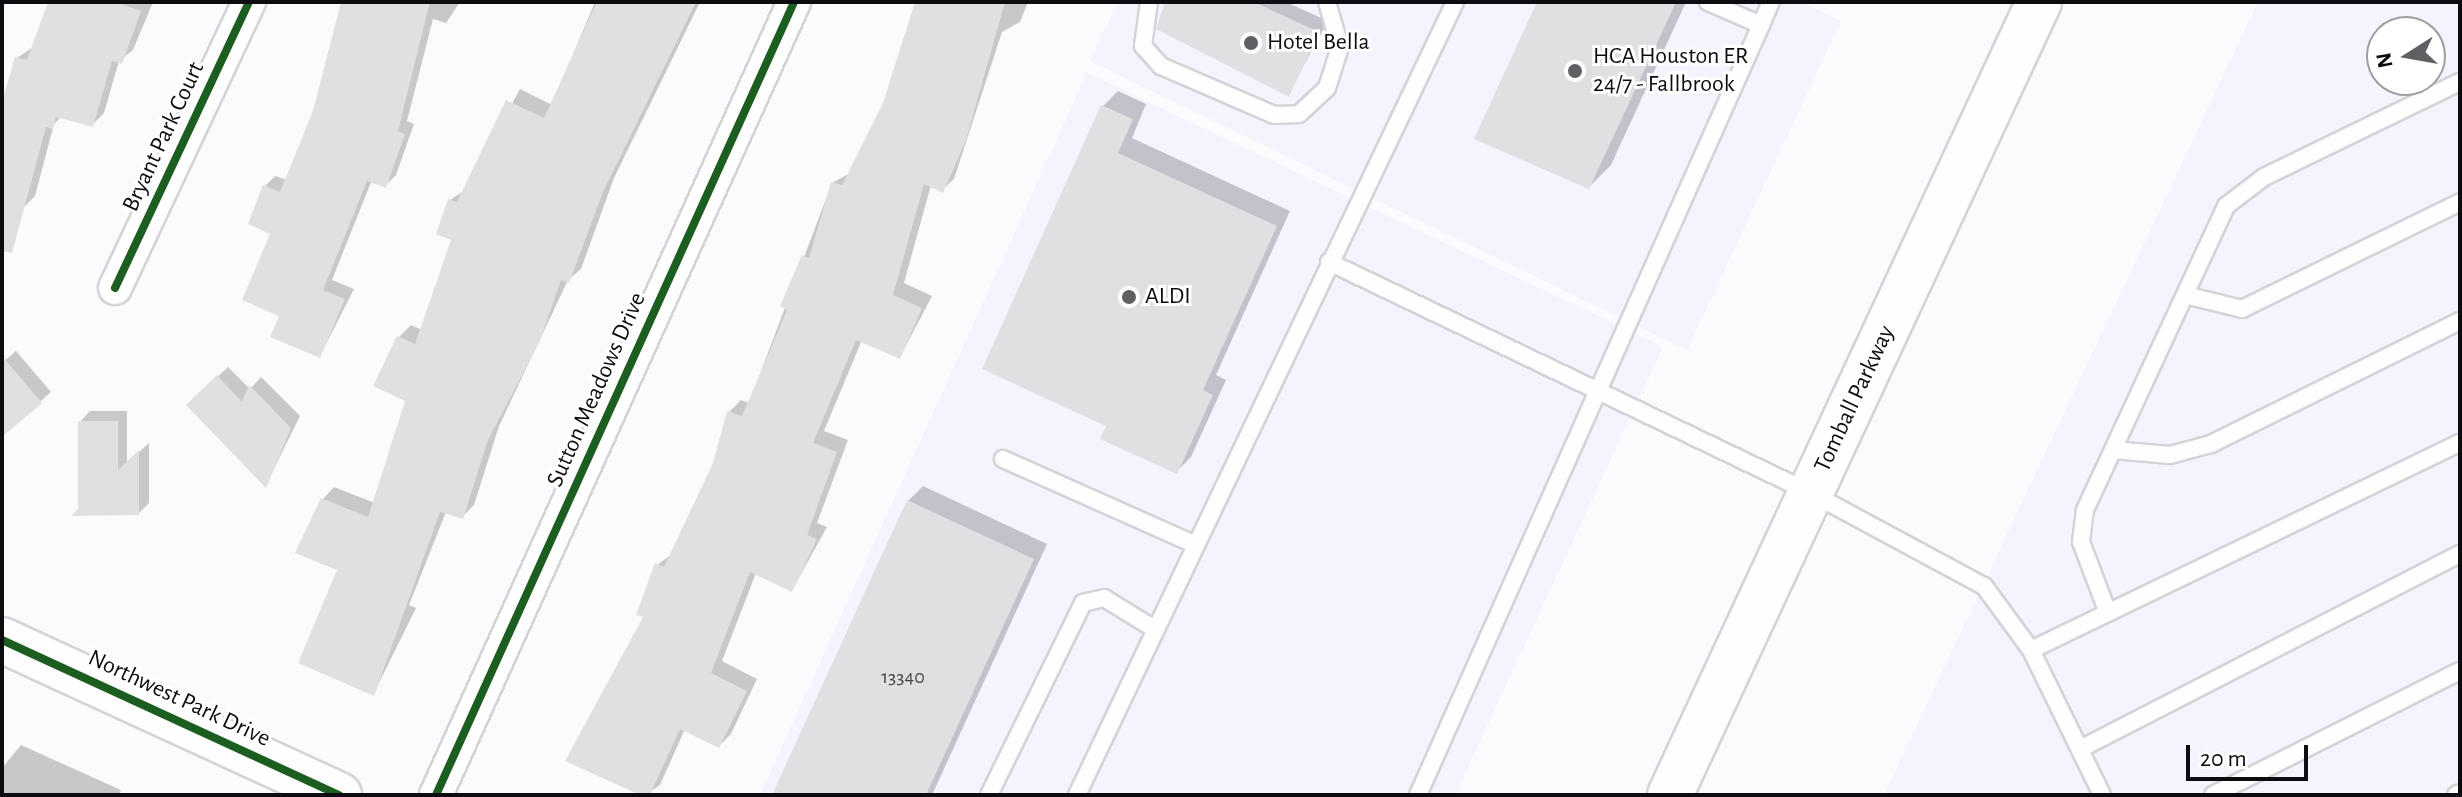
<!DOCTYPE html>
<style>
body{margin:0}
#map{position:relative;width:2462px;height:797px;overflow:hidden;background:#fbfafd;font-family:"Alegreya Sans",sans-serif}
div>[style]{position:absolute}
.commercial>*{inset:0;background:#f6f2fe}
.shadow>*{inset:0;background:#0003}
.building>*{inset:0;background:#e1dfe2}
.roads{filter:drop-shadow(2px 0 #d4d3d7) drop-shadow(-2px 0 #d4d3d7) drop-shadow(0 2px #d4d3d7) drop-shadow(0 -2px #d4d3d7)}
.lane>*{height:16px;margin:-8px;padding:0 8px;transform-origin:8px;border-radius:8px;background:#fefeff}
.street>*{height:32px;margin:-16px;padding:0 16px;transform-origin:16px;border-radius:16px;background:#fefeff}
.secondary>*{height:44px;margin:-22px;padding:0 22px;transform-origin:22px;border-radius:22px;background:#fefeff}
.primary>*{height:44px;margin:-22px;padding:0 22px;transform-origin:22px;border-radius:22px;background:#fefeff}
.cycleway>*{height:8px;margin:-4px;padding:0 4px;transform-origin:4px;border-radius:4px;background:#1b5e20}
.dots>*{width:22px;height:22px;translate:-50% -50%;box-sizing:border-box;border:4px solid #fff;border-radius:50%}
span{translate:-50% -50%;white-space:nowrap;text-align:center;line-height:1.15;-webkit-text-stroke:6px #fff;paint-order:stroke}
.number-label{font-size:20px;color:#444347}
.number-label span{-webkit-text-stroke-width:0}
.poi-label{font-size:24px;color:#0d0c10}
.left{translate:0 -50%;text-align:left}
.street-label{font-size:24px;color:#0d0c10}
.frame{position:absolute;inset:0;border:4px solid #0d0c10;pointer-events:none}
.north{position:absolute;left:2366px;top:16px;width:80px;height:80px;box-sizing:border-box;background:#fff;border:2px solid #9e9e9f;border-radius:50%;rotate:259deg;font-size:22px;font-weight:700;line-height:32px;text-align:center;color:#0d0c10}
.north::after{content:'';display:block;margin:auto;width:28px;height:36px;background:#605f63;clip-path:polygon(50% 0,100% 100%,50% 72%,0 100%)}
.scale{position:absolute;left:2186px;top:745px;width:122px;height:36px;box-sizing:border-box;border:4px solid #0d0c10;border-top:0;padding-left:10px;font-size:24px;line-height:28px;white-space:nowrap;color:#0d0c10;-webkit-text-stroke:6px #fff;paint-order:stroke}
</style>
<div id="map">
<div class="commercial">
<i style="clip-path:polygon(1118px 2px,1801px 2px,1841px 21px,1687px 350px,1090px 61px)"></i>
<i style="clip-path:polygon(evenodd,2258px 2px,2460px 2px,2460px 795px,1884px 795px,2258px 2px,2382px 32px,2430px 32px,2430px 80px,2382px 80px,2382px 32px)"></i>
<i style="clip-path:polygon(1087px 73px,1663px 347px,1455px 795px,760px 795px)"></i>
</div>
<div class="shadow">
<i style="clip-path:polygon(50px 2px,153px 2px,133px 50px,119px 61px,104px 113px,92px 125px,62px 116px,54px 124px,35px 196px,23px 208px,2px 202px,2px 109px,17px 58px,33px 47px)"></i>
<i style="clip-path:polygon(356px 2px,460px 2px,446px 23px,433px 19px,407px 121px,414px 124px,396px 175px,386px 185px,372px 180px,332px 280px,354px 289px,320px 356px,282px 315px,265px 186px,275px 176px,287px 180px)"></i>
<i style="clip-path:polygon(595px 2px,700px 2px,614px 178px,581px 269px,568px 280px,499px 426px,474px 505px,462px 517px,446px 512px,409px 605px,416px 608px,374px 693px,323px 499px,334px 487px,375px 503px,408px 400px,376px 385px,399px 337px,411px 325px,422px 330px,454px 238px,450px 200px,465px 190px,520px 89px,552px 105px)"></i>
<i style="clip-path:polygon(920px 2px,1028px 2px,1020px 22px,1002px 32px,954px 179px,942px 190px,931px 185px,904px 283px,932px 296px,900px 357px,862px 340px,824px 431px,848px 440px,817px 523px,827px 527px,792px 590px,756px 573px,722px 661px,757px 679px,731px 734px,719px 746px,685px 729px,660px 785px,645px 795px,646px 616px,657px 565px,672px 554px,715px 464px,729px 412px,741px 400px,749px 403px,832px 183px,850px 173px,885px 104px)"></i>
<i style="clip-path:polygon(1167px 2px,1286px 2px,1328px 21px,1288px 94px)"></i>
<i style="clip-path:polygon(1540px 2px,1686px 2px,1611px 165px,1589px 187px)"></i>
<i style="clip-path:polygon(1118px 91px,1146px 104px,1132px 138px,1290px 211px,1216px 375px,1226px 380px,1191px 457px,1176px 472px,1108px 425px,985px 368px,1103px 106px)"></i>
<i style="clip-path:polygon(16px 351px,51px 392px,2px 435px,2px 363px)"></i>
<i style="clip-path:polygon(228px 367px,250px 389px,261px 377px,300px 416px,266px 485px,188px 405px)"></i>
<i style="clip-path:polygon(90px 411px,127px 411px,127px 463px,149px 443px,149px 503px,139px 513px,80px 509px,80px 422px)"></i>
<i style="clip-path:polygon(923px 486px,1047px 544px,932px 795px,774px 795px,908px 501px)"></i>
<i style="clip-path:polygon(21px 745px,121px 790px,119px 795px,2px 795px,2px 768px)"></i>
</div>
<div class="building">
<i style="clip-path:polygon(48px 2px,115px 2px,141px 11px,122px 64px,112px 61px,93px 127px,56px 117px,53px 129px,46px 127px,12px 253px,2px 251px,2px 102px,15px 57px,27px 60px)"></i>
<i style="clip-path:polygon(341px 2px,430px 2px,398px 131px,405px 134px,386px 188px,367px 181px,323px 290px,345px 299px,320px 358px,270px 337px,279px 316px,242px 300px,270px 234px,248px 224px,263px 185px,280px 192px,313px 111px)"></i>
<i style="clip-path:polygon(597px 2px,696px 2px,603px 192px,569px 283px,561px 280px,539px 343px,488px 440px,463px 519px,440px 512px,374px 696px,298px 663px,337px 570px,295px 553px,321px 498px,368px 517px,405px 401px,373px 386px,397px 336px,415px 344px,451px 240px,436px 234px,448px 199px,457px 202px,506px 100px,544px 118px)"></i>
<i style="clip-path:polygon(915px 2px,1005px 2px,966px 140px,943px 193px,924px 184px,893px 295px,922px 308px,900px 359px,856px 340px,813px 443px,837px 452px,807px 535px,817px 539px,792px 592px,750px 572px,711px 673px,747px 691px,719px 748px,680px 729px,650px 795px,640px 795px,565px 761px,643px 617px,636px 615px,655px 563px,664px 567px,713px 463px,727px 411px,742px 416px,787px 310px,780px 306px,802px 255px,809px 258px,831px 182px,842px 185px,883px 103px)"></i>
<i style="clip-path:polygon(1165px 2px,1254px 2px,1319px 32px,1289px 97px,1156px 29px)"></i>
<i style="clip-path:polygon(1537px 2px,1676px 2px,1589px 189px,1474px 139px)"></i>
<i style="clip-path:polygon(1101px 105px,1133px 119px,1118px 153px,1277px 226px,1203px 390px,1213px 395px,1177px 474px,1100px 439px,1106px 426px,982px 369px)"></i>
<i style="clip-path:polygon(2px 356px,42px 403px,2px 437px)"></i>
<i style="clip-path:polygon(217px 375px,242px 402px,249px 385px,291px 428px,266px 488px,186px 405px)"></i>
<i style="clip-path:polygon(78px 421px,118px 421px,118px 470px,139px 450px,139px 515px,71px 516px,78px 509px)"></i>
<i style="clip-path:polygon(907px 500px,1034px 559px,926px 795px,772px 795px)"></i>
</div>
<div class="roads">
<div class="lane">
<i style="left:1149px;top:2px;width:44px;rotate:97.8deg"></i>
<i style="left:1143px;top:46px;width:27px;rotate:48deg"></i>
<i style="left:1161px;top:66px;width:123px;rotate:23.4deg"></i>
<i style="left:1274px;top:115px;width:25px;rotate:-2deg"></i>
<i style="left:1299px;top:114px;width:38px;rotate:-43deg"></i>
<i style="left:1327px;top:88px;width:43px;rotate:-72.4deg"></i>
<i style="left:1340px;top:47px;width:47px;rotate:-106.1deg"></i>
<i style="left:1761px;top:25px;width:25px;rotate:-67deg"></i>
<i style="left:1329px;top:262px;width:534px;rotate:25.61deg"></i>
<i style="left:1811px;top:493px;width:196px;rotate:28.3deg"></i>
<i style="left:1984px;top:586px;width:79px;rotate:53.7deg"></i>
<i style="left:2031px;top:650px;width:161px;rotate:63.9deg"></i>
<i style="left:2185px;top:295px;width:59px;rotate:13.8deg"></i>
<i style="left:2242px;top:309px;width:243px;rotate:-26.1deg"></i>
<i style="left:2113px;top:450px;width:57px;rotate:5deg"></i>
<i style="left:2170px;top:455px;width:42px;rotate:-15deg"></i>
<i style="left:2211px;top:444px;width:278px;rotate:-26.3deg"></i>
<i style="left:1003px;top:459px;width:207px;rotate:24deg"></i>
<i style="left:2108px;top:613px;width:76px;rotate:-110.8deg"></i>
<i style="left:2081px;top:542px;width:32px;rotate:-83deg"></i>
<i style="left:2085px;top:510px;width:335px;rotate:-65.1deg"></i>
<i style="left:2226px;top:206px;width:48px;rotate:-37.3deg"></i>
<i style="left:2264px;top:177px;width:218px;rotate:-25.9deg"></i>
<i style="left:2031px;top:650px;width:476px;rotate:-25.8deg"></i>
<i style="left:2080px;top:749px;width:427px;rotate:-27.2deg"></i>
<i style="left:989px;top:795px;width:214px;rotate:-63.9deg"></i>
<i style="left:1083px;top:603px;width:22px;rotate:-13deg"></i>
<i style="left:1104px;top:598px;width:57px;rotate:31.5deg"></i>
<i style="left:1077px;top:795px;width:878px;rotate:-64.51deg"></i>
<i style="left:1418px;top:795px;width:843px;rotate:-65.99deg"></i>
<i style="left:1761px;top:25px;width:58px;rotate:-156.5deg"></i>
<i style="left:2213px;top:795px;width:276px;rotate:-26.7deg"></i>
<i style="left:2456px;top:795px;width:4px;rotate:-27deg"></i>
</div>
<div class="street">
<i style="left:115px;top:288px;width:316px;rotate:-64.9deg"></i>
<i style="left:436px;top:795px;width:870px;rotate:-65.7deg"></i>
</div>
<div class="secondary">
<i style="left:2px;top:640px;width:371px;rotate:24.7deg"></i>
</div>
<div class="primary">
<i style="left:1670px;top:795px;width:875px;rotate:-65.05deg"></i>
</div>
</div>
<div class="cycleway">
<i style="left:115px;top:288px;width:316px;rotate:-64.9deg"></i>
<i style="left:2px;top:640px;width:371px;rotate:24.7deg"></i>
<i style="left:436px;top:795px;width:870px;rotate:-65.7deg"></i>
</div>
<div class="dots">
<i style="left:1251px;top:43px;background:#605f63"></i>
<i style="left:1575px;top:71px;background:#605f63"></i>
<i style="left:1129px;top:297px;background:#605f63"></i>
</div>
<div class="number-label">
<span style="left:903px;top:677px">13340</span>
</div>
<div class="poi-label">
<span class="left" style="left:1267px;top:43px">Hotel Bella</span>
<span class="left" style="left:1593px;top:71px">HCA Houston ER<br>24/7 - Fallbrook</span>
<span class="left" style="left:1145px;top:297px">ALDI</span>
</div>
<div class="street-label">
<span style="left:164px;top:137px;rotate:-65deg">Bryant Park Court</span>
<span style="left:597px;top:390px;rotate:-66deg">Sutton Meadows Drive</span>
<span style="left:1855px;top:399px;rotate:-65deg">Tomball Parkway</span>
<span style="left:179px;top:699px;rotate:25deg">Northwest Park Drive</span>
</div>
<div class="frame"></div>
<div class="north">N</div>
<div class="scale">20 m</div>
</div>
